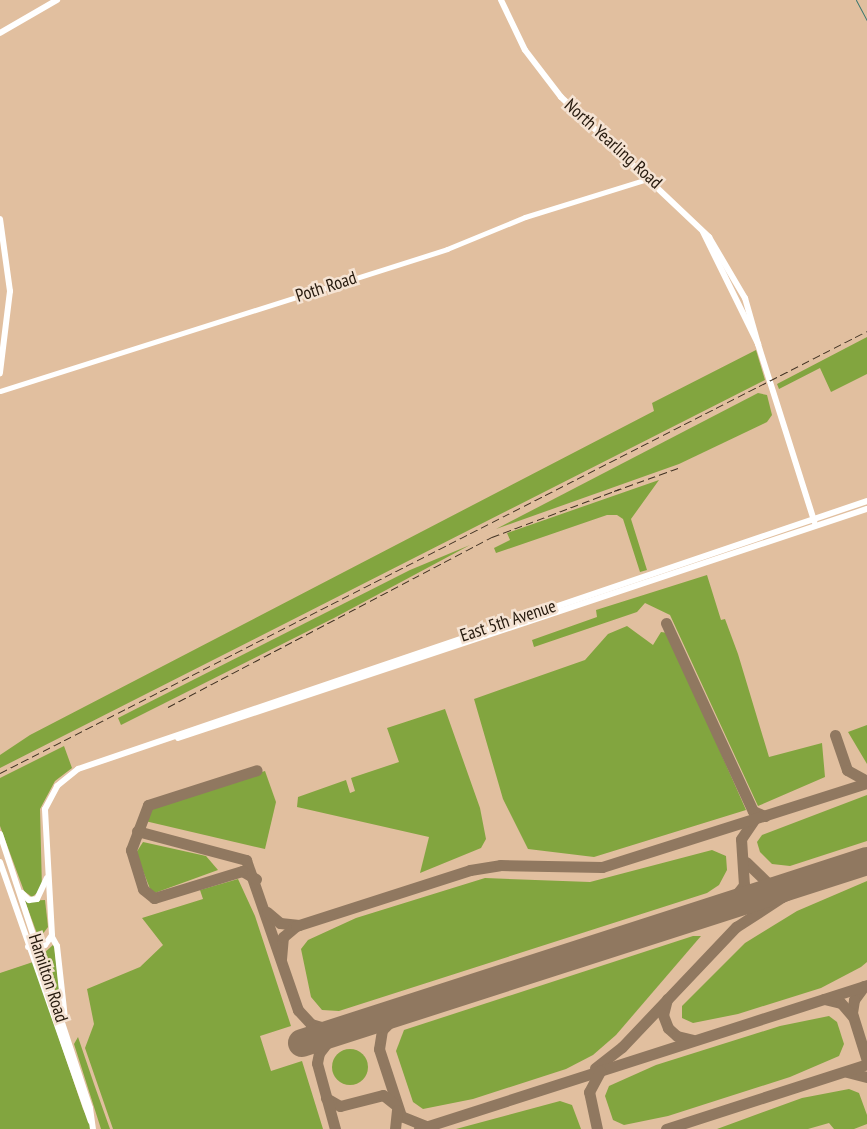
<!DOCTYPE html>
<style>
body{margin:0}
#map{position:relative;width:867px;height:1129px;overflow:hidden;background:#e1bf9f;font-family:"PT Sans Narrow",sans-serif}
div>[style]{position:absolute}
.green>*{inset:0;background:#82a53f}
.round{border-radius:50%}
.stream>*{height:1px;margin:-0.5px;padding:0 0.5px;transform-origin:0.5px;border-radius:0.5px;background:#3a7770}
.taxiway>*{height:11px;margin:-5.5px;padding:0 5.5px;transform-origin:5.5px;border-radius:5.5px;background:#907860}
.runway>*{height:28px;margin:-14px;padding:0 14px;transform-origin:14px;border-radius:14px;background:#907860}
.minor>*{height:5px;margin:-2.5px;padding:0 2.5px;transform-origin:2.5px;border-radius:2.5px;background:#fff}
.major>*{height:6px;margin:-3px;padding:0 3px;transform-origin:3px;border-radius:3px;background:#fff}
.rail>*{height:1px;margin-top:-0.5px;transform-origin:0;background:repeating-linear-gradient(90deg,#403122 0 8px,transparent 0 12px)}
span{translate:-50% -50%;white-space:nowrap;text-align:center;line-height:1.15;-webkit-text-stroke:5px #f5e3d3;paint-order:stroke}
.street-label{font-size:18px;color:#25190d}
</style>
<div id="map">
<div class="green">
<i style="clip-path:polygon(867px 337px,867px 374px,831px 392px,820px 368px,779px 389px,777px 384px)"></i>
<i style="clip-path:polygon(756px 350px,765px 380px,0 768px,0 755px,30px 735px,654px 411px,652px 403px)"></i>
<i style="clip-path:polygon(758px 393px,767px 395px,772px 415px,767px 422px,679px 464px,496px 529px)"></i>
<i style="clip-path:polygon(659px 480px,631px 519px,647px 570px,640px 572px,623px 519px,617px 515px,607px 515px,496px 553px,494px 548px,510px 540px,507px 533px)"></i>
<i style="clip-path:polygon(470px 545px,334px 618px,121px 725px,118px 718px,410px 570px)"></i>
<i style="clip-path:polygon(707px 575px,721px 620px,725px 619px,738px 654px,769px 757px,822px 743px,825px 777px,758px 806px,670px 615px,645px 603px,637px 612px,534px 647px,532px 640px,597px 617px,596px 610px)"></i>
<i style="clip-path:polygon(627px 626px,653px 645px,661px 632px,668px 633px,746px 810px,594px 857px,528px 849px,503px 799px,474px 699px,585px 660px,608px 634px)"></i>
<i style="clip-path:polygon(445px 709px,480px 808px,486px 839px,481px 848px,420px 873px,429px 837px,297px 807px,298px 797px,346px 780px,350px 793px,355px 791px,351px 778px,399px 762px,387px 728px)"></i>
<i style="clip-path:polygon(867px 725px,867px 764px,848px 732px)"></i>
<i style="clip-path:polygon(64px 746px,72px 768px,55px 781px,40px 809px,42px 889px,32px 897px,24px 891px,0 826px,0 778px)"></i>
<i style="clip-path:polygon(265px 771px,276px 802px,265px 849px,145px 821px,151px 808px)"></i>
<i style="clip-path:polygon(867px 795px,867px 841px,790px 866px,772px 864px,760px 852px,757px 842px,762px 835px)"></i>
<i style="clip-path:polygon(143px 842px,206px 856px,218px 870px,152px 894px,136px 853px)"></i>
<i style="clip-path:polygon(712px 850px,726px 856px,727px 870px,719px 885px,707px 893px,339px 1011px,322px 1010px,311px 997px,301px 949px,308px 940px,356px 918px,485px 878px,590px 882px)"></i>
<i style="clip-path:polygon(238px 879px,255px 916px,291px 1026px,260px 1036px,271px 1071px,302px 1061px,323px 1129px,113px 1129px,85px 1048px,94px 1024px,87px 989px,140px 967px,163px 945px,142px 918px,203px 899px,200px 890px)"></i>
<i style="clip-path:polygon(867px 881px,867px 962px,861px 967px,821px 988px,738px 1014px,693px 1023px,682px 1018px,682px 1006px,745px 943px,797px 911px)"></i>
<i style="clip-path:polygon(45px 900px,48px 927px,39px 939px,25px 901px)"></i>
<i style="clip-path:polygon(693px 936px,701px 936px,616px 1035px,593px 1055px,566px 1069px,473px 1099px,423px 1109px,413px 1102px,396px 1051px,404px 1030px)"></i>
<i style="clip-path:polygon(54px 944px,60px 997px,59px 1001px,43px 954px)"></i>
<i style="clip-path:polygon(33px 962px,83px 1109px,93px 1129px,0 1129px,0 973px)"></i>
<i style="clip-path:polygon(829px 1016px,837px 1022px,844px 1044px,839px 1056px,790px 1077px,668px 1116px,624px 1125px,613px 1120px,605px 1096px,609px 1086px,656px 1065px,780px 1026px)"></i>
<i style="clip-path:polygon(78px 1037px,94px 1084px,110px 1129px,101px 1129px,74px 1044px)"></i>
<i class="round" style="left:332px;top:1049px;width:36px;height:36px"></i>
<i style="clip-path:polygon(849px 1089px,859px 1093px,867px 1115px,867px 1124px,854px 1129px,834px 1129px,829px 1123px,808px 1129px,717px 1129px,802px 1098px)"></i>
<i style="clip-path:polygon(560px 1101px,572px 1105px,581px 1129px,456px 1129px)"></i>
</div>
<div class="stream">
<i style="left:856px;top:0;width:24px;rotate:62deg"></i>
</div>
<div class="taxiway">
<i style="left:666px;top:623px;width:207px;rotate:65.2deg"></i>
<i style="left:753px;top:811px;width:13px;rotate:23deg"></i>
<i style="left:835px;top:735px;width:37px;rotate:71deg"></i>
<i style="left:847px;top:770px;width:23px;rotate:29deg"></i>
<i style="left:137px;top:831px;width:113px;rotate:14.9deg"></i>
<i style="left:246px;top:860px;width:159px;rotate:70.9deg"></i>
<i style="left:298px;top:1010px;width:19px;rotate:47deg"></i>
<i style="left:311px;top:1024px;width:26px;rotate:16deg"></i>
<i style="left:746px;top:862px;width:30px;rotate:44deg"></i>
<i style="left:768px;top:883px;width:34px;rotate:-2deg"></i>
<i style="left:256px;top:879px;width:16px;rotate:-150deg"></i>
<i style="left:242px;top:871px;width:92px;rotate:162.9deg"></i>
<i style="left:154px;top:898px;width:14px;rotate:-141deg"></i>
<i style="left:143px;top:889px;width:41px;rotate:-107.1deg"></i>
<i style="left:131px;top:850px;width:48px;rotate:-69.3deg"></i>
<i style="left:148px;top:805px;width:114px;rotate:-17.8deg"></i>
<i style="left:711px;top:911px;width:25px;rotate:-29deg"></i>
<i style="left:733px;top:899px;width:18px;rotate:-52deg"></i>
<i style="left:744px;top:885px;width:46px;rotate:-93.7deg"></i>
<i style="left:741px;top:839px;width:23px;rotate:-56deg"></i>
<i style="left:267px;top:912px;width:17px;rotate:40deg"></i>
<i style="left:280px;top:923px;width:19px;rotate:6deg"></i>
<i style="left:281px;top:959px;width:22px;rotate:-85deg"></i>
<i style="left:283px;top:937px;width:17px;rotate:-40deg"></i>
<i style="left:296px;top:926px;width:183px;rotate:-17.8deg"></i>
<i style="left:470px;top:870px;width:30px;rotate:-9deg"></i>
<i style="left:500px;top:865px;width:102px;rotate:1.1deg"></i>
<i style="left:602px;top:867px;width:278px;rotate:-17.6deg"></i>
<i style="left:864px;top:986px;width:17px;rotate:126deg"></i>
<i style="left:854px;top:1000px;width:13px;rotate:99deg"></i>
<i style="left:852px;top:1013px;width:50px;rotate:72.6deg"></i>
<i style="left:667px;top:999px;width:16px;rotate:104deg"></i>
<i style="left:663px;top:1015px;width:14px;rotate:69deg"></i>
<i style="left:668px;top:1028px;width:12px;rotate:42deg"></i>
<i style="left:677px;top:1036px;width:16px;rotate:14deg"></i>
<i style="left:824px;top:999px;width:17px;rotate:13deg"></i>
<i style="left:841px;top:1003px;width:18px;rotate:49deg"></i>
<i style="left:401px;top:1011px;width:27px;rotate:135deg"></i>
<i style="left:382px;top:1030px;width:19px;rotate:99deg"></i>
<i style="left:379px;top:1049px;width:71px;rotate:71.8deg"></i>
<i style="left:401px;top:1116px;width:27px;rotate:22deg"></i>
<i style="left:595px;top:1068px;width:34px;rotate:-38deg"></i>
<i style="left:622px;top:1047px;width:166px;rotate:-46.5deg"></i>
<i style="left:736px;top:927px;width:55px;rotate:-33.1deg"></i>
<i style="left:782px;top:897px;width:69px;rotate:-24.7deg"></i>
<i style="left:847px;top:1072px;width:21px;rotate:14deg"></i>
<i style="left:326px;top:1098px;width:16px;rotate:30deg"></i>
<i style="left:340px;top:1106px;width:44px;rotate:-14.3deg"></i>
<i style="left:383px;top:1095px;width:16px;rotate:38deg"></i>
<i style="left:335px;top:1129px;width:68px;rotate:-105.3deg"></i>
<i style="left:317px;top:1063px;width:10px;rotate:-79deg"></i>
<i style="left:319px;top:1053px;width:28px;rotate:-52deg"></i>
<i style="left:395px;top:1129px;width:19px;rotate:-84deg"></i>
<i style="left:419px;top:1129px;width:471px;rotate:-17.8deg"></i>
<i style="left:597px;top:1129px;width:38px;rotate:-102deg"></i>
<i style="left:589px;top:1092px;width:24px;rotate:-62deg"></i>
<i style="left:666px;top:1129px;width:211px;rotate:-17.9deg"></i>
</div>
<div class="runway">
<i style="left:302px;top:1043px;width:594px;rotate:-17.85deg"></i>
</div>
<div class="minor">
<i style="left:0;top:391px;width:469px;rotate:-17.6deg"></i>
<i style="left:447px;top:249px;width:84px;rotate:-22.3deg"></i>
<i style="left:525px;top:217px;width:131px;rotate:-17.3deg"></i>
</div>
<div class="major">
<i style="left:501px;top:0;width:55px;rotate:64.4deg"></i>
<i style="left:525px;top:50px;width:59px;rotate:52.5deg"></i>
<i style="left:561px;top:97px;width:204px;rotate:43.4deg"></i>
<i style="left:709px;top:237px;width:71px;rotate:59.5deg"></i>
<i style="left:745px;top:298px;width:48px;rotate:74.2deg"></i>
<i style="left:0;top:33px;width:66px;rotate:-30.1deg"></i>
<i style="left:0;top:219px;width:73px;rotate:82.1deg"></i>
<i style="left:10px;top:291px;width:83px;rotate:97deg"></i>
<i style="left:703px;top:232px;width:125px;rotate:63.8deg"></i>
<i style="left:758px;top:344px;width:186px;rotate:72.4deg"></i>
<i style="left:178px;top:738px;width:726px;rotate:-18.39deg"></i>
<i style="left:0;top:834px;width:288px;rotate:71.8deg"></i>
<i style="left:90px;top:1108px;width:21px;rotate:82deg"></i>
<i style="left:0;top:862px;width:275px;rotate:70.7deg"></i>
<i style="left:22px;top:893px;width:10px;rotate:45deg"></i>
<i style="left:29px;top:900px;width:8px;rotate:-7deg"></i>
<i style="left:37px;top:899px;width:23px;rotate:-65deg"></i>
<i style="left:52px;top:937px;width:10px;rotate:61deg"></i>
<i style="left:57px;top:946px;width:73px;rotate:83.7deg"></i>
<i style="left:28px;top:947px;width:17px;rotate:-7deg"></i>
<i style="left:45px;top:945px;width:12px;rotate:-55deg"></i>
<i style="left:52px;top:935px;width:126px;rotate:-93.2deg"></i>
<i style="left:45px;top:809px;width:26px;rotate:-62deg"></i>
<i style="left:57px;top:786px;width:27px;rotate:-39deg"></i>
<i style="left:78px;top:769px;width:833px;rotate:-18.76deg"></i>
</div>
<div class="rail">
<i style="left:614px;top:491px;width:71px;rotate:-19.7deg"></i>
<i style="left:168px;top:707px;width:366px;rotate:-27.7deg"></i>
<i style="left:492px;top:537px;width:137px;rotate:-20.6deg"></i>
<i style="left:0;top:773px;width:973px;rotate:-27.01deg"></i>
</div>
<div class="street-label">
<span style="left:613px;top:144px;rotate:42deg">North Yearling Road</span>
<span style="left:326px;top:287px;rotate:-18deg">Poth Road</span>
<span style="left:508px;top:621px;rotate:-18deg">East 5th Avenue</span>
<span style="left:48px;top:978px;rotate:72deg">Hamilton Road</span>
</div>
</div>
